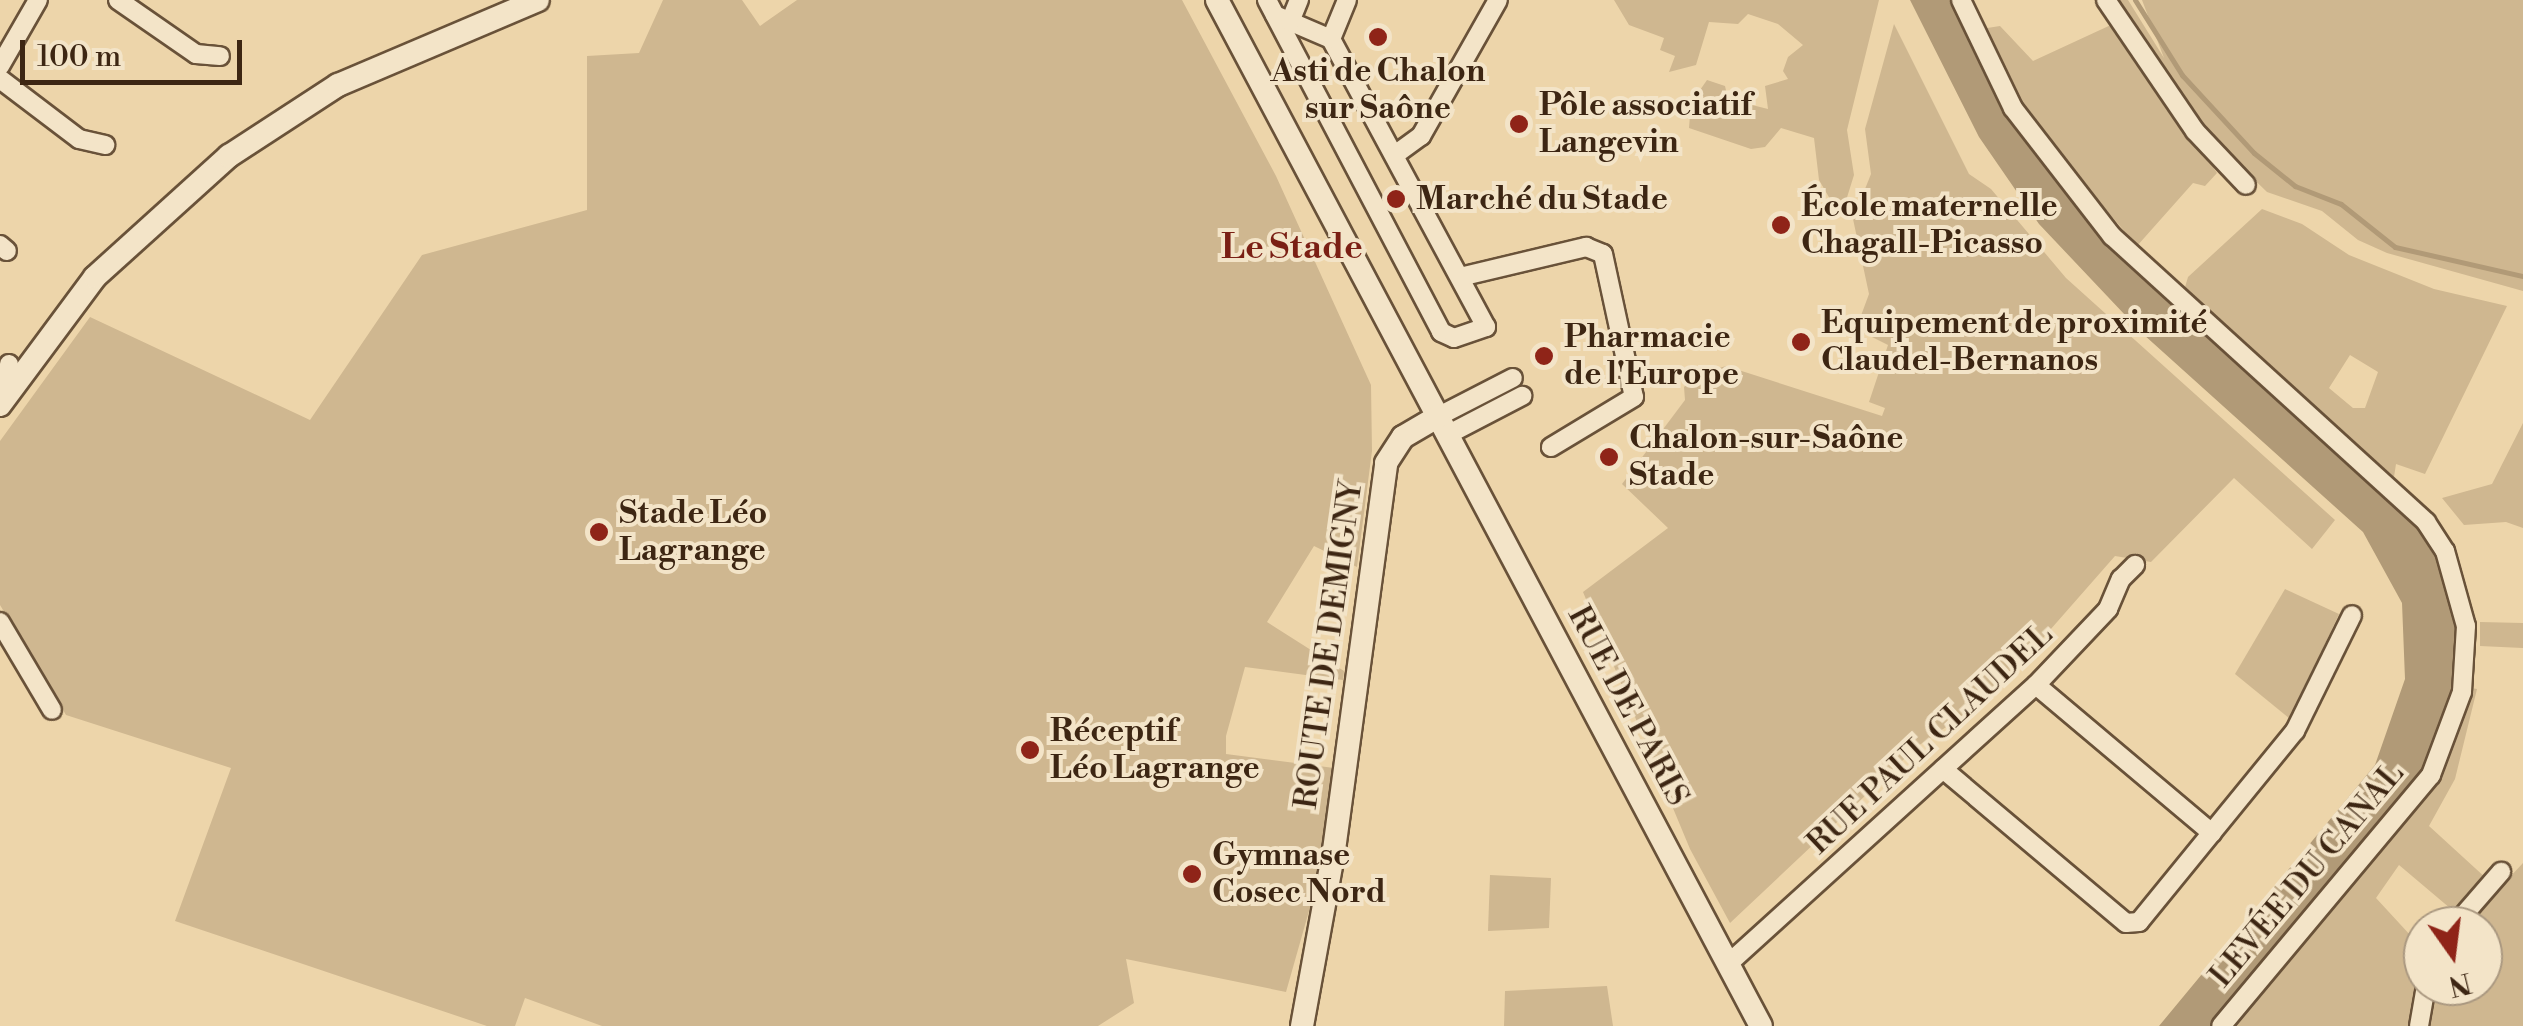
<!DOCTYPE html>
<meta charset="utf-8">
<style>
body{margin:0}
#map{position:relative;width:2523px;height:1026px;overflow:hidden;background:#edd5aa;font-family:"Libre Bodoni",serif}
div>[style]{position:absolute}
.green>*{inset:0;background:#cfb790}
.water>*{inset:0;background:#b19a77}
.stream>*{height:5px;margin:-2.5px;padding:0 2.5px;transform-origin:2.5px;border-radius:2.5px;background:#b19a77}
.roads{filter:drop-shadow(2px 0 #695239) drop-shadow(-2px 0 #695239) drop-shadow(0 2px #695239) drop-shadow(0 -2px #695239)}
.street>*{height:18px;margin:-9px;padding:0 9px;transform-origin:9px;border-radius:9px;background:#f3e4c8}
.secondary>*{height:22px;margin:-11px;padding:0 11px;transform-origin:11px;border-radius:11px;background:#f3e4c8}
.dots>*{width:28px;height:28px;translate:-50% -50%;box-sizing:border-box;border:5px solid #f3e4c8;border-radius:50%}
span{translate:-50% -50%;white-space:nowrap;text-align:center;line-height:1.15;-webkit-text-stroke:8px #f3e4c8;paint-order:stroke}
.poi-label{font-size:32px;color:#3d2613;font-weight:700}
.left{translate:0 -50%;text-align:left}
.street-label{font-size:32px;color:#3d2613}
.neighbourhood-label{font-size:35px;color:#7a1f14;font-weight:700}
.north{position:absolute;left:2403px;top:906px;width:100px;height:100px;box-sizing:border-box;background:#f3e4c8;border:2px solid #aa9880;border-radius:50%;rotate:166deg;font-size:28px;font-weight:700;line-height:40px;text-align:center;color:#3d2613}
.north::after{content:'';display:block;margin:auto;width:35px;height:45px;background:#8f2418;clip-path:polygon(50% 0,100% 100%,50% 72%,0 100%)}
.scale{position:absolute;left:20px;top:40px;width:222px;height:45px;box-sizing:border-box;border:5px solid #3d2613;border-top:0;padding-left:12px;font-size:30px;line-height:35px;white-space:nowrap;color:#3d2613;-webkit-text-stroke:8px #f3e4c8;paint-order:stroke}
</style>
<div id="map">
<div class="green">
<i style="clip-path:polygon(663px 0,742px 0,760px 26px,797px 0,1182px 0,1276px 176px,1371px 385px,1372px 451px,1357px 567px,1314px 546px,1267px 622px,1344px 671px,1343px 680px,1245px 667px,1226px 736px,1226px 754px,1334px 768px,1328px 844px,1286px 992px,1126px 959px,1134px 1003px,1098px 1026px,602px 1026px,525px 998px,515px 1026px,487px 1026px,175px 921px,231px 768px,66px 715px,0 605px,0 441px,90px 317px,310px 420px,422px 255px,587px 210px,587px 56px,639px 53px)"></i>
<i style="clip-path:polygon(1614px 0,1879px 0,1847px 130px,1854px 175px,1844px 207px,1830px 199px,1819px 180px,1814px 138px,1781px 128px,1765px 147px,1751px 149px,1689px 128px,1691px 103px,1707px 80px,1725px 86px,1728px 99px,1768px 109px,1765px 86px,1788px 79px,1783px 71px,1788px 57px,1803px 45px,1778px 24px,1748px 14px,1738px 24px,1709px 22px,1696px 65px,1669px 72px,1675px 56px,1660px 50px,1664px 38px,1629px 25px)"></i>
<i style="clip-path:polygon(2114px 0,2128px 0,2164px 58px,2142px 0,2523px 0,2523px 291px,2387px 253px,2358px 240px,2322px 211px,2267px 192px,2201px 128px)"></i>
<i style="clip-path:polygon(1894px 24px,1969px 174px,1991px 189px,2066px 278px,2335px 520px,2312px 549px,2234px 478px,2151px 562px,2115px 556px,1992px 696px,1918px 746px,1730px 923px,1690px 849px,1583px 592px,1668px 528px,1622px 484px,1685px 400px,1684px 387px,1696px 375px,1726px 366px,1882px 416px,1885px 408px,1869px 402px,1888px 345px,1856px 329px,1869px 294px,1853px 219px,1871px 174px,1865px 129px)"></i>
<i style="clip-path:polygon(2113px 24px,2217px 173px,2205px 186px,2193px 183px,2137px 246px,2062px 158px,2013px 90px,1981px 29px,2000px 26px,2033px 61px)"></i>
<i style="clip-path:polygon(evenodd,2262px 209px,2302px 224px,2349px 255px,2434px 289px,2507px 306px,2425px 474px,2396px 464px,2394px 477px,2183px 294px,2188px 277px,2262px 209px,2350px 355px,2378px 372px,2365px 408px,2353px 408px,2329px 388px,2350px 355px)"></i>
<i style="clip-path:polygon(2523px 423px,2523px 528px,2506px 522px,2464px 525px,2442px 498px,2492px 484px)"></i>
<i style="clip-path:polygon(2285px 589px,2339px 614px,2290px 719px,2235px 674px)"></i>
<i style="clip-path:polygon(2480px 622px,2523px 623px,2523px 648px,2480px 646px)"></i>
<i style="clip-path:polygon(2471px 688px,2477px 689px,2455px 779px,2429px 826px,2487px 879px,2457px 914px,2399px 865px,2376px 898px,2423px 949px,2415px 1026px,2235px 1026px,2427px 797px)"></i>
<i style="clip-path:polygon(2523px 863px,2523px 1026px,2429px 1026px,2431px 986px,2483px 986px,2483px 926px,2464px 926px)"></i>
<i style="clip-path:polygon(1490px 875px,1551px 878px,1549px 928px,1488px 931px)"></i>
<i style="clip-path:polygon(1607px 986px,1613px 1026px,1504px 1026px,1505px 991px)"></i>
</div>
<div class="water">
<i style="clip-path:polygon(1910px 0,1953px 0,1995px 88px,2069px 193px,2222px 351px,2413px 522px,2441px 567px,2455px 618px,2457px 676px,2429px 766px,2214px 1026px,2159px 1026px,2375px 765px,2405px 679px,2402px 603px,2363px 532px,2143px 334px,2039px 224px,1979px 137px)"></i>
</div>
<div class="stream">
<i style="left:2135px;top:0;width:89px;rotate:57.9deg"></i>
<i style="left:2182px;top:75px;width:106px;rotate:47.3deg"></i>
<i style="left:2254px;top:153px;width:53px;rotate:38.8deg"></i>
<i style="left:2295px;top:186px;width:49px;rotate:21.4deg"></i>
<i style="left:2341px;top:204px;width:69px;rotate:38.5deg"></i>
<i style="left:2395px;top:247px;width:131px;rotate:12.8deg"></i>
</div>
<div class="roads">
<div class="street">
<i style="left:118px;top:0;width:95px;rotate:34.7deg"></i>
<i style="left:196px;top:54px;width:24px;rotate:5deg"></i>
<i style="left:1267px;top:0;width:375px;rotate:62.3deg"></i>
<i style="left:1441px;top:332px;width:14px;rotate:25deg"></i>
<i style="left:1454px;top:338px;width:34px;rotate:-19deg"></i>
<i style="left:1486px;top:327px;width:327px;rotate:-118.3deg"></i>
<i style="left:1331px;top:39px;width:61px;rotate:-156.8deg"></i>
<i style="left:1961px;top:0;width:120px;rotate:64.3deg"></i>
<i style="left:2013px;top:108px;width:162px;rotate:52.3deg"></i>
<i style="left:2112px;top:236px;width:425px;rotate:42.3deg"></i>
<i style="left:2426px;top:522px;width:35px;rotate:57deg"></i>
<i style="left:2445px;top:551px;width:78px;rotate:74.4deg"></i>
<i style="left:2466px;top:626px;width:66px;rotate:93.5deg"></i>
<i style="left:2462px;top:692px;width:89px;rotate:110.5deg"></i>
<i style="left:2431px;top:775px;width:327px;rotate:129.9deg"></i>
<i style="left:2106px;top:0;width:158px;rotate:55.8deg"></i>
<i style="left:2195px;top:131px;width:74px;rotate:46.6deg"></i>
<i style="left:1290px;top:22px;width:24px;rotate:-68deg"></i>
<i style="left:1331px;top:39px;width:42px;rotate:-67.7deg"></i>
<i style="left:0;top:66px;width:76px;rotate:-60.1deg"></i>
<i style="left:0;top:79px;width:99px;rotate:37.2deg"></i>
<i style="left:79px;top:139px;width:27px;rotate:13deg"></i>
<i style="left:1396px;top:154px;width:31px;rotate:-36deg"></i>
<i style="left:1421px;top:136px;width:156px;rotate:-60.5deg"></i>
<i style="left:0;top:245px;width:9px;rotate:41deg"></i>
<i style="left:1460px;top:277px;width:130px;rotate:-13.4deg"></i>
<i style="left:1586px;top:247px;width:18px;rotate:22deg"></i>
<i style="left:1603px;top:254px;width:146px;rotate:77.8deg"></i>
<i style="left:1634px;top:397px;width:97px;rotate:148.9deg"></i>
<i style="left:7px;top:393px;width:29px;rotate:-86deg"></i>
<i style="left:1439px;top:416px;width:83px;rotate:-27.2deg"></i>
<i style="left:1447px;top:435px;width:85px;rotate:-27.5deg"></i>
<i style="left:0;top:622px;width:102px;rotate:59.4deg"></i>
<i style="left:2036px;top:685px;width:230px;rotate:40.1deg"></i>
<i style="left:1943px;top:769px;width:239px;rotate:40.1deg"></i>
<i style="left:2126px;top:923px;width:13px;rotate:-4deg"></i>
<i style="left:2139px;top:922px;width:247px;rotate:-50.8deg"></i>
<i style="left:2295px;top:731px;width:129px;rotate:-63.8deg"></i>
<i style="left:2454px;top:926px;width:72px;rotate:-49deg"></i>
<i style="left:1728px;top:964px;width:416px;rotate:-42.2deg"></i>
<i style="left:2036px;top:685px;width:105px;rotate:-46.5deg"></i>
<i style="left:2108px;top:609px;width:33px;rotate:-67deg"></i>
<i style="left:2121px;top:579px;width:20px;rotate:-45deg"></i>
<i style="left:2419px;top:1026px;width:41px;rotate:-80.1deg"></i>
</div>
<div class="secondary">
<i style="left:1217px;top:0;width:1161px;rotate:62.07deg"></i>
<i style="left:0;top:405px;width:159px;rotate:-53.4deg"></i>
<i style="left:95px;top:277px;width:181px;rotate:-42.1deg"></i>
<i style="left:229px;top:156px;width:130px;rotate:-33.1deg"></i>
<i style="left:338px;top:85px;width:217px;rotate:-23deg"></i>
<i style="left:1302px;top:1026px;width:179px;rotate:-79.7deg"></i>
<i style="left:1334px;top:850px;width:390px;rotate:-82.3deg"></i>
<i style="left:1386px;top:463px;width:31px;rotate:-57deg"></i>
<i style="left:1403px;top:437px;width:42px;rotate:-30.3deg"></i>
</div>
</div>
<div class="dots">
<i style="left:1378px;top:37px;background:#8f2418"></i>
<i style="left:1519px;top:124px;background:#8f2418"></i>
<i style="left:1396px;top:199px;background:#8f2418"></i>
<i style="left:1781px;top:225px;background:#8f2418"></i>
<i style="left:1801px;top:342px;background:#8f2418"></i>
<i style="left:1544px;top:356px;background:#8f2418"></i>
<i style="left:1609px;top:457px;background:#8f2418"></i>
<i style="left:599px;top:532px;background:#8f2418"></i>
<i style="left:1030px;top:750px;background:#8f2418"></i>
<i style="left:1192px;top:874px;background:#8f2418"></i>
</div>
<div class="poi-label">
<span style="left:1378px;top:90px">Asti de Chalon<br>sur Saône</span>
<span class="left" style="left:1539px;top:124px">Pôle associatif<br>Langevin</span>
<span class="left" style="left:1416px;top:199px">Marché du Stade</span>
<span class="left" style="left:1801px;top:225px">École maternelle<br>Chagall-Picasso</span>
<span class="left" style="left:1821px;top:342px">Equipement de proximité<br>Claudel-Bernanos</span>
<span class="left" style="left:1564px;top:356px">Pharmacie<br>de l'Europe</span>
<span class="left" style="left:1629px;top:457px">Chalon-sur-Saône<br>Stade</span>
<span class="left" style="left:619px;top:532px">Stade Léo<br>Lagrange</span>
<span class="left" style="left:1050px;top:750px">Réceptif<br>Léo Lagrange</span>
<span class="left" style="left:1212px;top:874px">Gymnase<br>Cosec Nord</span>
</div>
<div class="street-label">
<span style="left:1329px;top:645px;rotate:-82deg">ROUTE DE DEMIGNY</span>
<span style="left:1628px;top:706px;rotate:62deg">RUE DE PARIS</span>
<span style="left:1930px;top:739px;rotate:-43deg">RUE PAUL CLAUDEL</span>
<span style="left:2307px;top:875px;rotate:-50deg">LEVÉE DU CANAL</span>
</div>
<div class="neighbourhood-label">
<span style="left:1292px;top:248px">Le Stade</span>
</div>
<div class="north">N</div>
<div class="scale">100 m</div>
</div>
